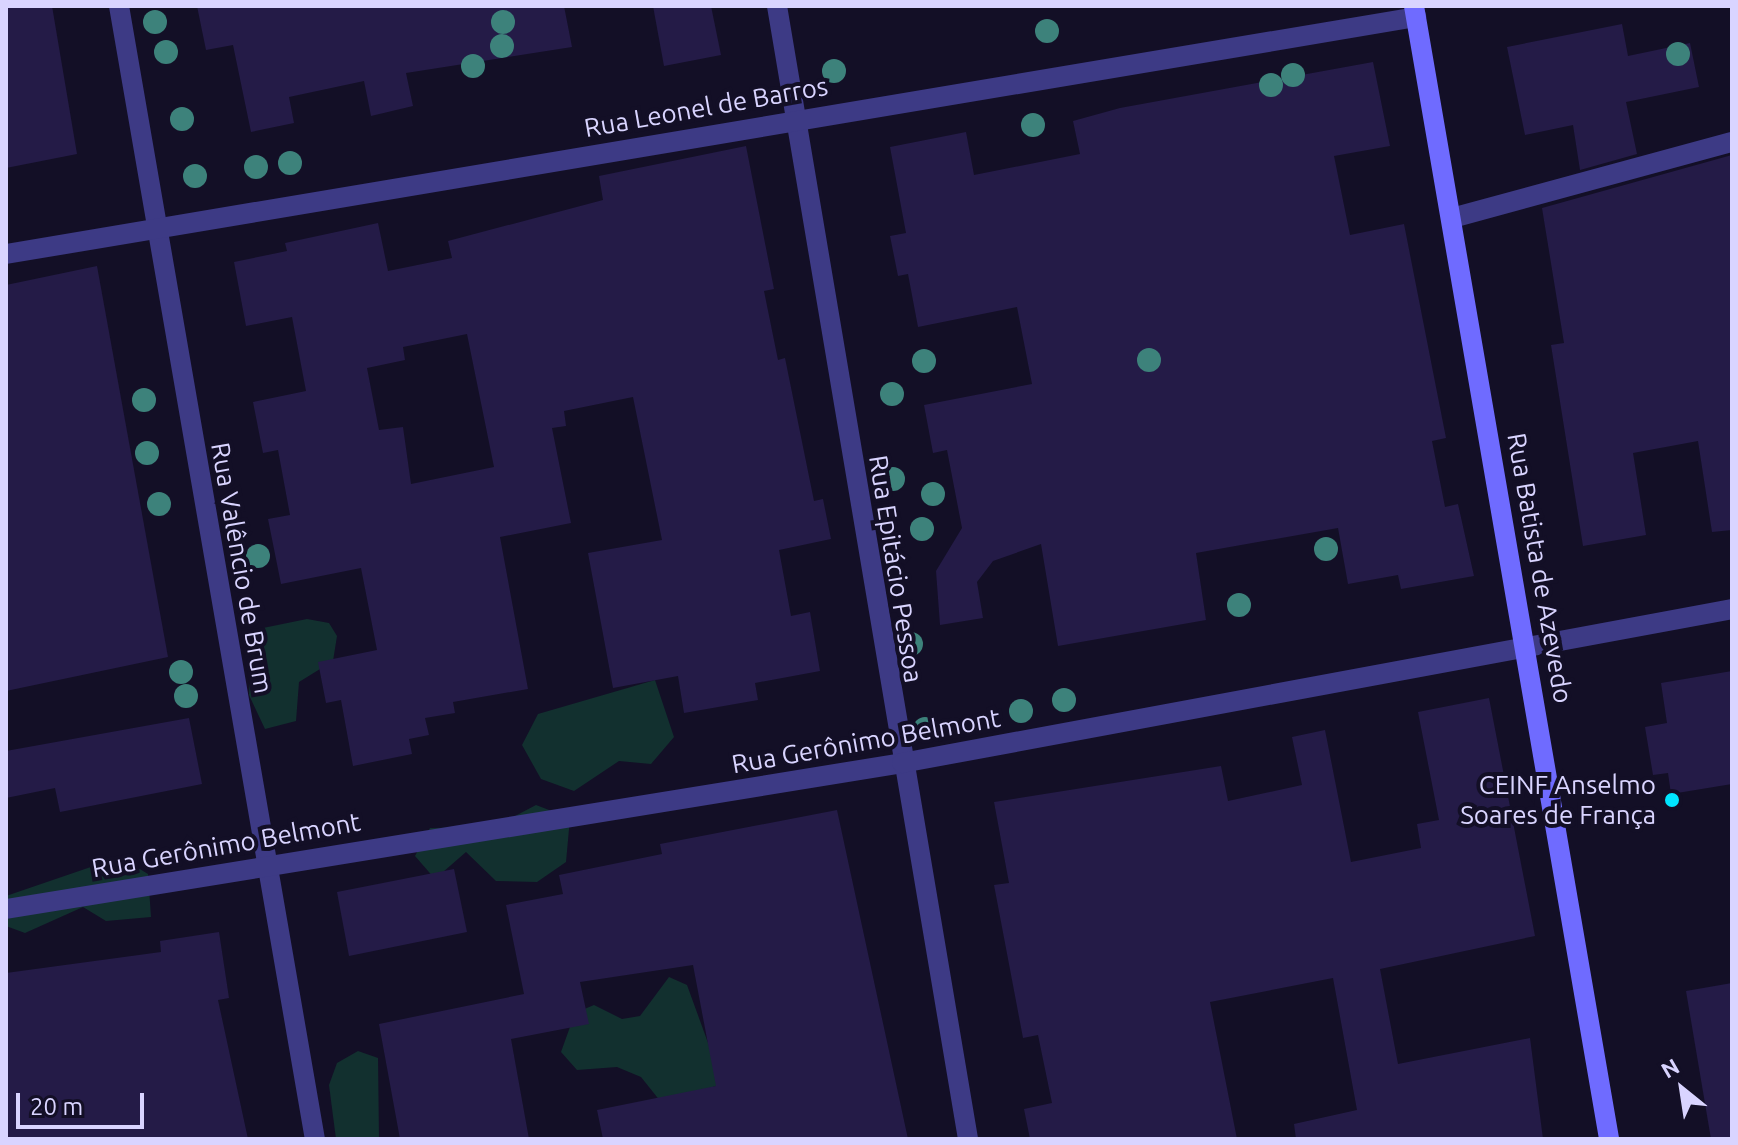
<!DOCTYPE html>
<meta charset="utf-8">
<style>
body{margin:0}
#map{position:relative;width:1738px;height:1145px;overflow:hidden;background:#130f26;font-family:Ubuntu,sans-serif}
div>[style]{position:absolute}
.green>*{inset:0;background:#12302f}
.building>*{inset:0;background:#241b47}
.lane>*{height:20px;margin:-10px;padding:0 10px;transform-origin:10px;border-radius:10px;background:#3d3a85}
.street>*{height:20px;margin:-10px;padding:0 10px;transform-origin:10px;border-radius:10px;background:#3d3a85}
.secondary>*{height:20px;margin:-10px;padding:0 10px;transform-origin:10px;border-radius:10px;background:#6f6bff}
.trees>*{width:24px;height:24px;margin:-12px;border-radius:50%;background:#3d827b}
.dots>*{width:22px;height:22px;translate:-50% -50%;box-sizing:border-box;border:4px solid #130f26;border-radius:50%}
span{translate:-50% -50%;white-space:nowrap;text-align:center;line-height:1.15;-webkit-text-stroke:8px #130f26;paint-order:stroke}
.street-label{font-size:26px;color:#d9d4ff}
.poi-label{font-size:26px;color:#d9d4ff}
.right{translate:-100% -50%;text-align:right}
.frame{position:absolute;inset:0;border:8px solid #d9d4ff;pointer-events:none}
.north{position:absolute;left:1642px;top:1049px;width:80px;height:80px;-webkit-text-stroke:6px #130f26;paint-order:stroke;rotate:330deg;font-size:22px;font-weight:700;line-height:32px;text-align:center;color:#d9d4ff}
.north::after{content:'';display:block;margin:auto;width:28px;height:36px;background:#d9d4ff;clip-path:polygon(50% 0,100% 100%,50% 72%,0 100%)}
.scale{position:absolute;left:16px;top:1093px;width:128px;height:36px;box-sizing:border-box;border:4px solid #d9d4ff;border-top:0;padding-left:10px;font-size:24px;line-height:28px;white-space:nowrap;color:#d9d4ff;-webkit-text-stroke:6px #130f26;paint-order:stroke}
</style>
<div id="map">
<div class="green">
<i style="clip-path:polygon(307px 619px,329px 623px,337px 636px,333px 661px,299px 682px,296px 721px,265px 729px,249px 695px,251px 648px,263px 628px)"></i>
<i style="clip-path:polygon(655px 680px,674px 737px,651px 764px,619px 761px,574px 791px,541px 779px,522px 745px,538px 714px)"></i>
<i style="clip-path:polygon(536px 805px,570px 818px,566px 862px,537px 882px,496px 881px,466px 852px,435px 879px,415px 856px,430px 828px,494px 827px)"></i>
<i style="clip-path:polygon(120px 857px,148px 874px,151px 917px,106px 921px,83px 907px,25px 933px,6px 926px,6px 896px)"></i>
<i style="clip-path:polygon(669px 977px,687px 985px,723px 1084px,661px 1102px,641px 1077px,617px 1067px,577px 1070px,561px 1052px,575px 1013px,594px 1005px,622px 1019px,640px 1016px)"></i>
<i style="clip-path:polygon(358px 1051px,378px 1058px,379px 1139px,336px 1139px,329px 1085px,337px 1063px)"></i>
</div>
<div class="building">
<i style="clip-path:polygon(6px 6px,52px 6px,77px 154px,6px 168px)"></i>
<i style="clip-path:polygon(197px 6px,564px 6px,572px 47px,406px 73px,413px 106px,371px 116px,364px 81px,289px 97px,294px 123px,251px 132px,233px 45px,206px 50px)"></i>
<i style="clip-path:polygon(653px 6px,711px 6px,721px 55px,664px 66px)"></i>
<i style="clip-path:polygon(1622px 24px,1628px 56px,1690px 43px,1699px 87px,1626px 102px,1637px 154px,1580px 170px,1573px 125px,1525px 135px,1507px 47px)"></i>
<i style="clip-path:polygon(1373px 62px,1390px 146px,1334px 156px,1350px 235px,1404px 224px,1446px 438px,1432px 441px,1445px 507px,1458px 504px,1474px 576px,1401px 589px,1398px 575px,1348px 584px,1338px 528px,1196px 553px,1206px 620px,1058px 646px,1041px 544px,993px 561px,977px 582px,983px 618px,940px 625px,936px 571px,962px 528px,947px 450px,933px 453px,924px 405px,1032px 384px,1017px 307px,918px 327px,908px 274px,898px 276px,890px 236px,906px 233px,890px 147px,966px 132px,974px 175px,1080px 154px,1073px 121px,1120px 108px)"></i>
<i style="clip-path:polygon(evenodd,746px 146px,774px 289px,764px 291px,778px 360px,785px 358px,814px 501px,823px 499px,831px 539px,779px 550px,791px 616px,810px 612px,820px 671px,755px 683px,758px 700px,684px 713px,678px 676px,613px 688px,588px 553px,662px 540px,633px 397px,564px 411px,566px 426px,552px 428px,571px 523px,500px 537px,528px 689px,453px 702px,455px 713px,425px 718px,429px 735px,409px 739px,412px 754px,353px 766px,341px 700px,326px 703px,318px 662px,377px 650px,361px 568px,281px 584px,268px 519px,290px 515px,278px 450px,263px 453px,253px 402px,306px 391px,292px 317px,246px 326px,234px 262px,287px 251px,285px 243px,378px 223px,388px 271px,452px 258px,448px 241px,603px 200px,599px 176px,746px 146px,467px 334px,494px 467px,411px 484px,403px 427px,379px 430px,367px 368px,405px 360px,403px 347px,467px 334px)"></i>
<i style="clip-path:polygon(1732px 155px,1732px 530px,1712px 532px,1698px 441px,1633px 453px,1646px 535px,1583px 546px,1551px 345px,1564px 343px,1542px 208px)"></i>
<i style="clip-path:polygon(97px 266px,168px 657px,6px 691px,6px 285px)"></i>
<i style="clip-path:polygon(1732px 671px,1732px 784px,1671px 794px,1668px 773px,1653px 775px,1645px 727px,1667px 723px,1661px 683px)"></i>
<i style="clip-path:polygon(1489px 698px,1535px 936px,1380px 969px,1398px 1064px,1530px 1038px,1543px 1139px,1296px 1139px,1294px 1124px,1357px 1110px,1333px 978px,1210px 1002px,1237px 1139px,1030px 1139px,1024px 1109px,1052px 1103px,1038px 1035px,1023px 1038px,994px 885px,1009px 883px,994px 802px,1221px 766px,1228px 801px,1302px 785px,1292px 737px,1325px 730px,1351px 862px,1421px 848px,1417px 824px,1439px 820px,1418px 712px)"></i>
<i style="clip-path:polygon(189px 718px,202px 784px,60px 812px,55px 788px,6px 798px,6px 751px)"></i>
<i style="clip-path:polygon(837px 810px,908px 1139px,603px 1139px,597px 1110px,716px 1086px,693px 965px,580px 982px,589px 1024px,511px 1039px,529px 1139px,400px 1139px,379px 1024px,524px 994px,506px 905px,563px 894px,559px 875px,662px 854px,660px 844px)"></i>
<i style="clip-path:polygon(454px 869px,467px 932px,349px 956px,337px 892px)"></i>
<i style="clip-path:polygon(219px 932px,229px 998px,218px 1000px,248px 1139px,6px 1139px,6px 973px,161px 952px,160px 941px)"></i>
<i style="clip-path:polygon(1732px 983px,1732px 1139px,1711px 1139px,1686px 991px)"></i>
</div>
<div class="lane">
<i style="left:1452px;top:218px;width:290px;rotate:-15.2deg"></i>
</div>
<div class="street">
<i style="left:119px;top:6px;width:1150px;rotate:80.19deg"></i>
<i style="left:777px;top:6px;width:1149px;rotate:80.43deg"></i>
<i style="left:6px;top:254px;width:1430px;rotate:-9.54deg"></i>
<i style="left:6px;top:909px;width:908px;rotate:-9.25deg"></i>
<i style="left:902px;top:763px;width:844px;rotate:-10.51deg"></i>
</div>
<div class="secondary">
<i style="left:1414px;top:6px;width:1150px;rotate:80.23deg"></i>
</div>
<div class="trees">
<i style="left:155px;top:22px"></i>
<i style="left:503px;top:22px"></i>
<i style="left:1047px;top:31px"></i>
<i style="left:502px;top:46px"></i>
<i style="left:166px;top:52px"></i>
<i style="left:1678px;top:54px"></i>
<i style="left:473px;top:66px"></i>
<i style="left:834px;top:71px"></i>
<i style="left:1293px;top:75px"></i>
<i style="left:1271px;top:85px"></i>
<i style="left:182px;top:119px"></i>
<i style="left:1033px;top:125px"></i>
<i style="left:290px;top:163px"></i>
<i style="left:256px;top:167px"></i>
<i style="left:195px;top:176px"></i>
<i style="left:1149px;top:360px"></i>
<i style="left:924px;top:361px"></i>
<i style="left:892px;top:394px"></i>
<i style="left:144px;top:400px"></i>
<i style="left:147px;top:453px"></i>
<i style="left:893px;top:479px"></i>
<i style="left:933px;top:494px"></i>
<i style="left:159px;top:504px"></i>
<i style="left:922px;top:529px"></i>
<i style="left:1326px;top:549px"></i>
<i style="left:258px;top:556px"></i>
<i style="left:1239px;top:605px"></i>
<i style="left:911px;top:644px"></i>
<i style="left:181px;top:672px"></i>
<i style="left:186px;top:696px"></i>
<i style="left:1064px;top:700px"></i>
<i style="left:1021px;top:711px"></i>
<i style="left:925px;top:729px"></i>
</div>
<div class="dots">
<i style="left:1672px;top:800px;background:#00e5ff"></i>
</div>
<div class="street-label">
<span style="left:706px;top:107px;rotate:-10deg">Rua Leonel de Barros</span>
<span style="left:242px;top:568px;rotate:80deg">Rua Valêncio de Brum</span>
<span style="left:1540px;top:568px;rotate:80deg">Rua Batista de Azevedo</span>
<span style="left:896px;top:569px;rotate:81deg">Rua Epitácio Pessoa</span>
<span style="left:866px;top:741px;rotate:-10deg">Rua Gerônimo Belmont</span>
<span style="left:226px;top:845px;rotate:-10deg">Rua Gerônimo Belmont</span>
</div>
<div class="poi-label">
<span class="right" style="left:1656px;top:800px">CEINF Anselmo<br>Soares de França</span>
</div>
<div class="frame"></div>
<div class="north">N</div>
<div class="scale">20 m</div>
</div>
